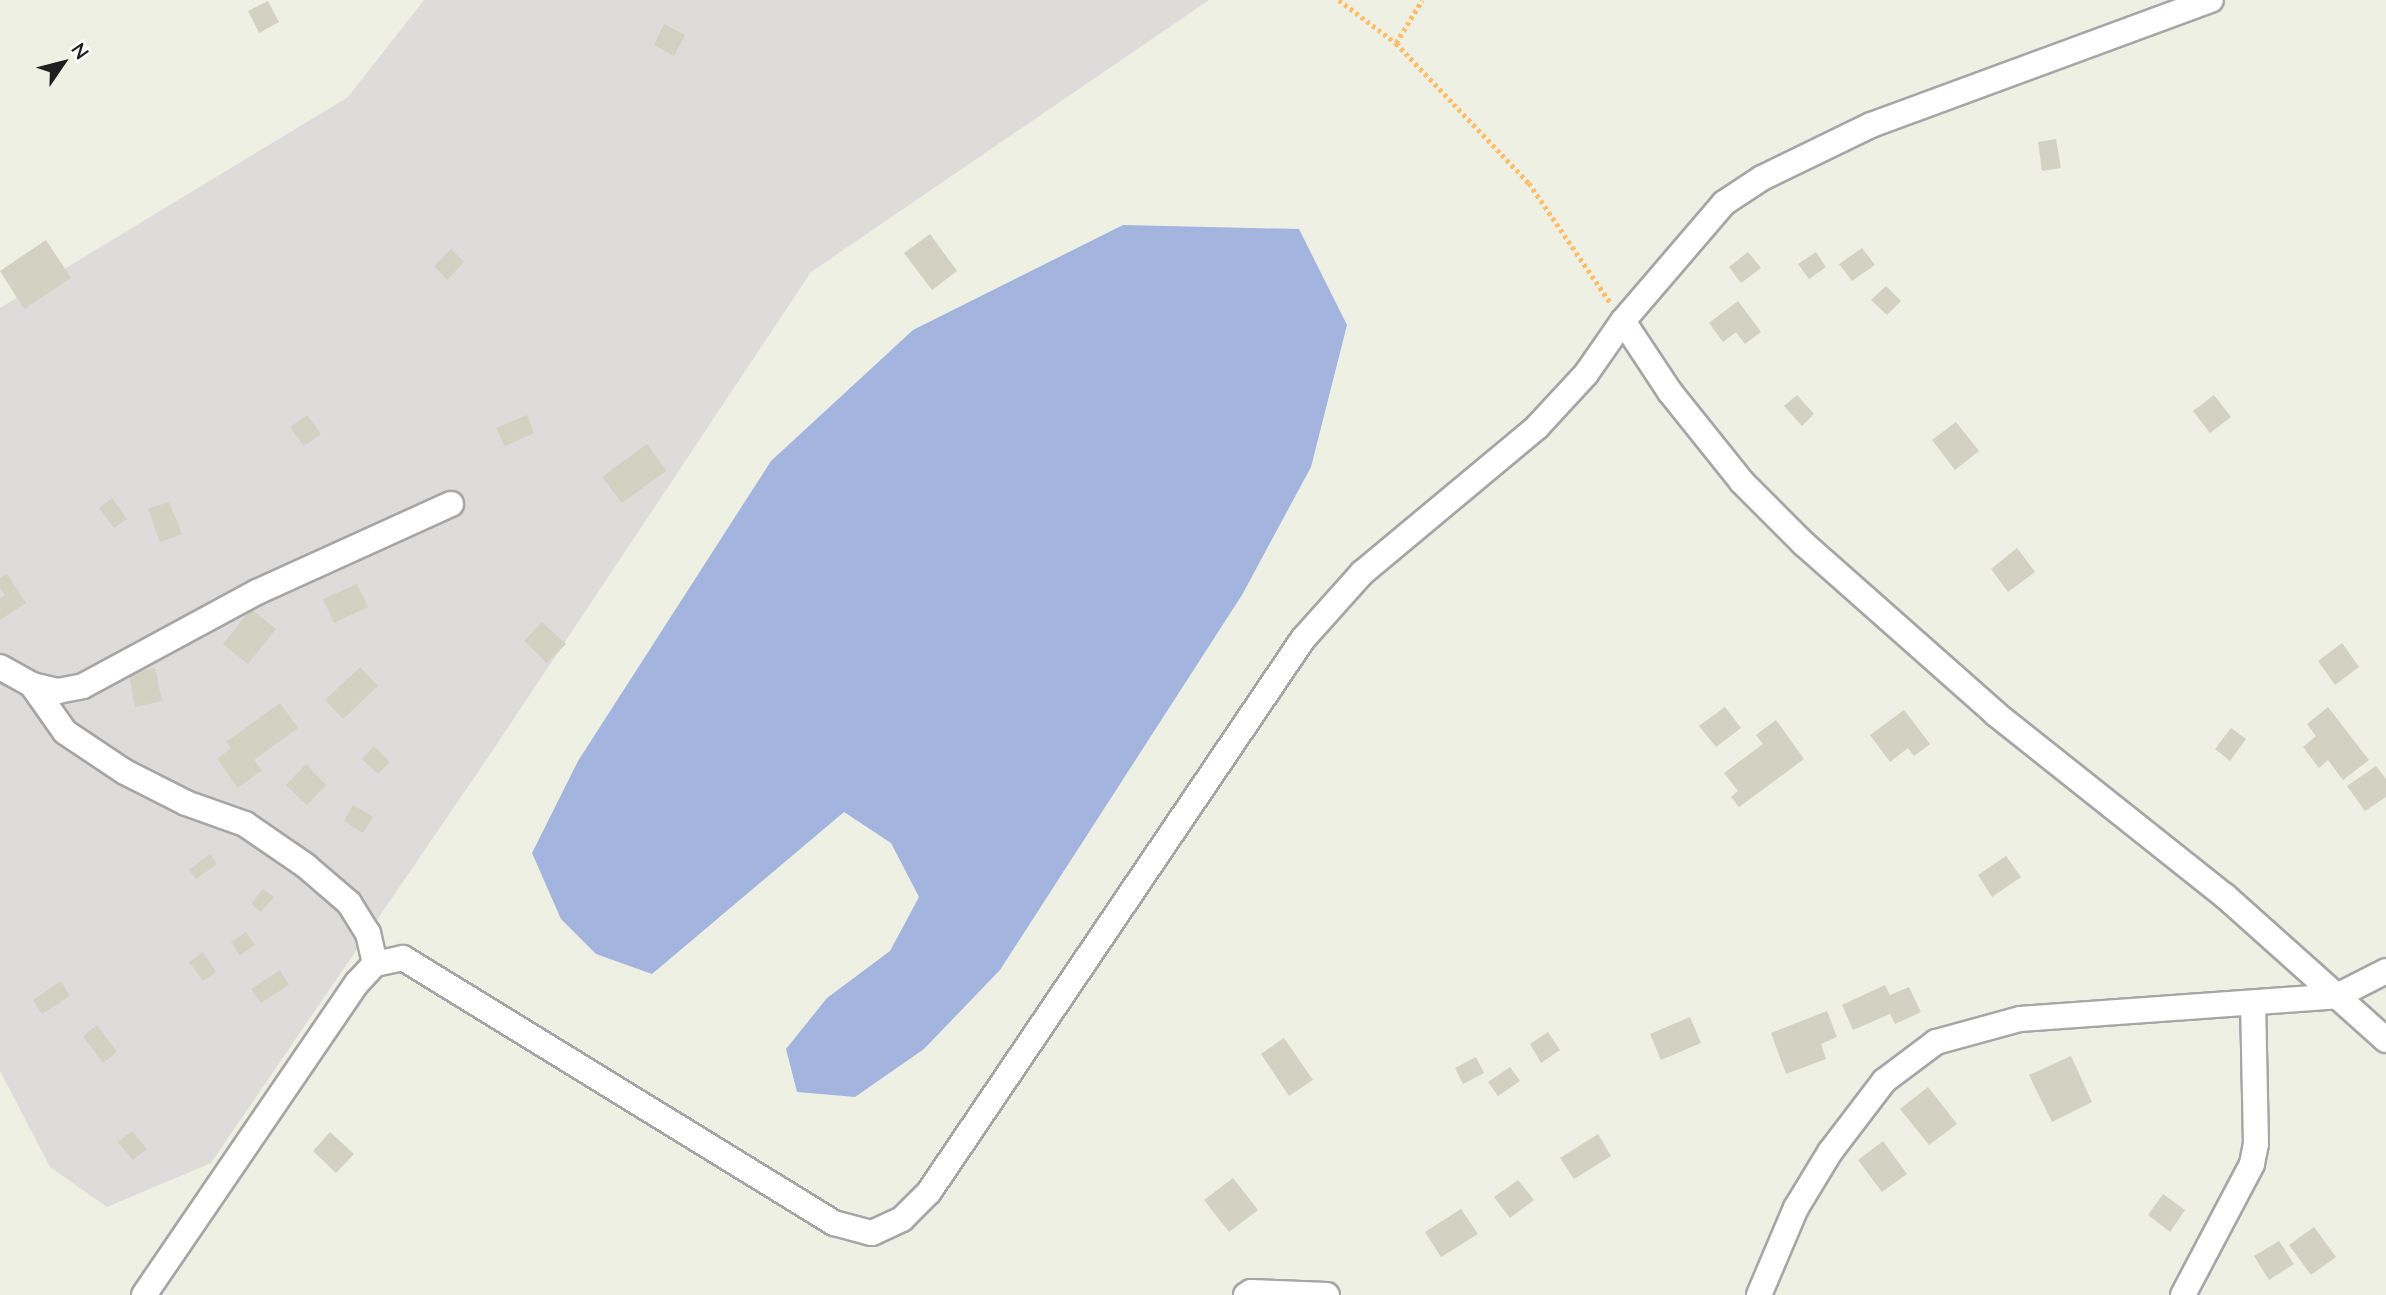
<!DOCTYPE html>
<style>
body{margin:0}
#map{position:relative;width:2386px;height:1295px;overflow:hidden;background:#eef0e4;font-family:Lato,sans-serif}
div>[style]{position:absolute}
.residential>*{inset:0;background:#dddcdb}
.water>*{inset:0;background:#a3b5df}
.building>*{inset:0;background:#d3d1c1}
.path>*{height:4.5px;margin-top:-2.25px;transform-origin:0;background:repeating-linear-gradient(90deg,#ffbd66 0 3.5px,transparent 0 7px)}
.roads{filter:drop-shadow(2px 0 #a6a6a6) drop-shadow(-2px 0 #a6a6a6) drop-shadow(0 2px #a6a6a6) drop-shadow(0 -2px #a6a6a6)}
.minor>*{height:24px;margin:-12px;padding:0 12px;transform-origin:12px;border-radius:12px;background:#fff}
span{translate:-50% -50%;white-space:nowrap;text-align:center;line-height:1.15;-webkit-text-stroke:6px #fff;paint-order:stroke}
.north{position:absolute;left:28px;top:28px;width:70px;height:70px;-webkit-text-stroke:5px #fff;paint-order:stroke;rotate:55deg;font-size:19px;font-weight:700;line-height:28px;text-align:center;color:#1f1f1f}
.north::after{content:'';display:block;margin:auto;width:24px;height:32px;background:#1f1f1f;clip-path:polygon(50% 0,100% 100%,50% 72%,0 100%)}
</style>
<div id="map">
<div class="residential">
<i style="clip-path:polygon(424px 0,1209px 0,811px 272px,493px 750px,211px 1163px,107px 1207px,50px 1167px,0 1071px,0 308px,348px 97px)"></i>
</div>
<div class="water">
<i style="clip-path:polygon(1123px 225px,1299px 229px,1347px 325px,1311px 467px,1242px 595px,1000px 970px,924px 1049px,855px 1097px,797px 1092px,786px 1049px,827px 998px,890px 951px,919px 897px,891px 843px,844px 812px,652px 974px,596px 954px,561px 919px,532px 853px,578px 761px,771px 461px,913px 330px)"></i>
</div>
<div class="building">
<i style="clip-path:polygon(268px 1px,279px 22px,259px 33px,248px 11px)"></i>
<i style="clip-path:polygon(664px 24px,685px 35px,674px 56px,654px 45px)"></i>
<i style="clip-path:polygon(2056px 139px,2061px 168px,2042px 171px,2038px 142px)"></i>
<i style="clip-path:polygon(930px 234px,957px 271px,932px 290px,904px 253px)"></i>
<i style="clip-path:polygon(46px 240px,71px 278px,24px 309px,0 271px)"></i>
<i style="clip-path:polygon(1862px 248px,1875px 265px,1852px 281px,1839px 264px)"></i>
<i style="clip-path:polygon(451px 249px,464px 262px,447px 280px,434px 266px)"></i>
<i style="clip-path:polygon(1748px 252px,1761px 268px,1741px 283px,1729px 267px)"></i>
<i style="clip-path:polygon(1816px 252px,1826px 267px,1809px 279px,1798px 264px)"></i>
<i style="clip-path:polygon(1886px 286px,1901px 301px,1887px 315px,1871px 300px)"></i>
<i style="clip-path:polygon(1738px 301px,1761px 332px,1745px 344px,1736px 332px,1723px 342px,1709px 323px)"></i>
<i style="clip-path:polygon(1797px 395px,1814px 414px,1802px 426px,1784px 406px)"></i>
<i style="clip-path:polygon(2214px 395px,2231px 417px,2210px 433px,2193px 411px)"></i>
<i style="clip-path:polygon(307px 415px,321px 434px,304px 446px,290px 427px)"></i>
<i style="clip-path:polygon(527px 415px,534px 433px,505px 446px,496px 428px)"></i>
<i style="clip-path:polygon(1956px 422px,1979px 451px,1955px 470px,1932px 440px)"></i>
<i style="clip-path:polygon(647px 444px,666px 471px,622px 503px,602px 477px)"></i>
<i style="clip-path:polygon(112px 498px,127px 519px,114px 528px,99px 508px)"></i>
<i style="clip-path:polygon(169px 502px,182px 534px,160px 542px,148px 509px)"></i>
<i style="clip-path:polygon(2017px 548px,2035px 572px,2008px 592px,1991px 569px)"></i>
<i style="clip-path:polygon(7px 574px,26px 603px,0 620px,0 598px,5px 595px,0 588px,0 578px)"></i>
<i style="clip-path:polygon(357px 584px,368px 607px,334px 623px,323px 599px)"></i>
<i style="clip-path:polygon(251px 609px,276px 629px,248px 664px,223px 644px)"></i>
<i style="clip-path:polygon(542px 622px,566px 644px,547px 663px,524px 641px)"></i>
<i style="clip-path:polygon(2342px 643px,2359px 667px,2335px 685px,2318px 661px)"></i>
<i style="clip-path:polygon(360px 667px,378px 686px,343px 719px,325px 700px)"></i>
<i style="clip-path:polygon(155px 668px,162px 701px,135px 707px,129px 673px)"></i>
<i style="clip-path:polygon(280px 703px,298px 728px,254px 760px,262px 770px,238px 788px,217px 759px,231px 748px,226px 742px)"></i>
<i style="clip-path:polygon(1725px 707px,1741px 728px,1716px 747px,1699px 726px)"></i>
<i style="clip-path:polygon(2328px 707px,2369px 760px,2343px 780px,2328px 760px,2319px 768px,2303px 747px,2316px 736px,2307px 724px)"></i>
<i style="clip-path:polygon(1904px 710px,1930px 744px,1914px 756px,1908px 748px,1890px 762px,1870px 735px)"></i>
<i style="clip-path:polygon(1776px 720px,1804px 759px,1739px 807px,1731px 797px,1738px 791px,1724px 773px,1763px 744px,1756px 735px)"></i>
<i style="clip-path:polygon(2231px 728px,2246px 739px,2230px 761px,2215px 749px)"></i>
<i style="clip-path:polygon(374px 746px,390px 762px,378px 774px,362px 759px)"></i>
<i style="clip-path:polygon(306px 764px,326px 785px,307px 805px,286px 785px)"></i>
<i style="clip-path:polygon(2376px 766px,2386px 779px,2386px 797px,2365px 811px,2347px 786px)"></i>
<i style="clip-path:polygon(353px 805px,373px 817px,363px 833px,344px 821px)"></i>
<i style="clip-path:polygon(210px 854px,217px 864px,196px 879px,189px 870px)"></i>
<i style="clip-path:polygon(2006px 856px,2021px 877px,1992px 897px,1978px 875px)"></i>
<i style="clip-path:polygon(263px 889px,274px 897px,261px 912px,251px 904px)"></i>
<i style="clip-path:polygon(246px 932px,255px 945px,240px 955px,231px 942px)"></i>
<i style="clip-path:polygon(203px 952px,216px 972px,203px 981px,189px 962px)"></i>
<i style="clip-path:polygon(280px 970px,289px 985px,261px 1003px,251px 989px)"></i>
<i style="clip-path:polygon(61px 981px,70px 996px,42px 1014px,33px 1000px)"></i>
<i style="clip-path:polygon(1885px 985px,1890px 995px,1909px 987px,1921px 1012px,1895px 1024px,1890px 1014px,1853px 1030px,1842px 1005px)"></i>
<i style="clip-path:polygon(1827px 1011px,1837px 1037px,1821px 1044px,1826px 1059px,1786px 1074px,1771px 1033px)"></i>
<i style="clip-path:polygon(1690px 1017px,1701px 1043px,1661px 1060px,1650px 1034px)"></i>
<i style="clip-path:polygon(97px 1025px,117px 1052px,103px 1063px,83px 1036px)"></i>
<i style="clip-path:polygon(1548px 1032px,1560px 1050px,1541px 1063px,1530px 1044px)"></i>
<i style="clip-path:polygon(1284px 1038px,1313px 1080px,1289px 1096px,1261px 1054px)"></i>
<i style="clip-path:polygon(2071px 1056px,2092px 1102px,2052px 1122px,2029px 1075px)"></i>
<i style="clip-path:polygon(1476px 1057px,1484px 1073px,1463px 1084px,1455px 1068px)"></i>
<i style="clip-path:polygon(1510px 1067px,1520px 1081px,1498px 1096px,1488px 1082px)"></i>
<i style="clip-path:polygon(1928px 1087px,1957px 1124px,1929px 1145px,1900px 1109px)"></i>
<i style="clip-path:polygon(132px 1131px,147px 1149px,133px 1160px,118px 1142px)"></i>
<i style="clip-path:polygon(330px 1132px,354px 1154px,336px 1173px,313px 1151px)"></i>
<i style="clip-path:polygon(1598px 1134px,1611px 1156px,1574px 1179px,1560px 1158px)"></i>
<i style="clip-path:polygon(1883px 1141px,1907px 1174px,1882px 1192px,1858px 1160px)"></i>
<i style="clip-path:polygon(1233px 1178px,1258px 1210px,1229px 1232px,1204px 1200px)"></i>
<i style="clip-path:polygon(1518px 1180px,1534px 1200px,1510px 1218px,1494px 1197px)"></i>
<i style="clip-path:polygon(2163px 1194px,2185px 1210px,2170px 1232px,2148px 1215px)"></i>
<i style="clip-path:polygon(1461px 1209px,1478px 1234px,1441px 1257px,1425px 1232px)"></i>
<i style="clip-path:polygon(2314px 1227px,2336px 1257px,2311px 1275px,2289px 1245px)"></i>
<i style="clip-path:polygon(2279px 1241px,2294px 1264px,2269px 1280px,2254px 1256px)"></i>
</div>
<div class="path">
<i style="left:1339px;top:0;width:71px;rotate:37deg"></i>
<i style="left:1396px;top:43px;width:193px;rotate:46.5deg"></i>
<i style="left:1529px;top:183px;width:144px;rotate:55.8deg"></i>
<i style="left:1396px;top:43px;width:50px;rotate:-58.8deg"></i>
</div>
<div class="roads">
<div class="minor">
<i style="left:1623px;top:321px;width:85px;rotate:56.5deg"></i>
<i style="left:1670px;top:392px;width:115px;rotate:51.3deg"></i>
<i style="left:1742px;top:482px;width:88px;rotate:45deg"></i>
<i style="left:1804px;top:544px;width:256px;rotate:41.5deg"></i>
<i style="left:1996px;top:714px;width:293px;rotate:38.5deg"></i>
<i style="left:2225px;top:896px;width:216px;rotate:41.8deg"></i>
<i style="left:0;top:667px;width:37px;rotate:29deg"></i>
<i style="left:32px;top:685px;width:27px;rotate:13deg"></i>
<i style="left:58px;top:691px;width:25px;rotate:-11deg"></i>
<i style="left:83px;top:686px;width:198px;rotate:-28.4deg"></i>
<i style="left:257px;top:592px;width:213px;rotate:-24.4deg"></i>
<i style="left:32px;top:685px;width:57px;rotate:54.9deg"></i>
<i style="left:65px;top:732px;width:72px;rotate:33.7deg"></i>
<i style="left:125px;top:772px;width:68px;rotate:26.9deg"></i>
<i style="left:186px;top:803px;width:63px;rotate:19.6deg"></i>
<i style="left:245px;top:824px;width:74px;rotate:34.5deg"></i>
<i style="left:306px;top:866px;width:57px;rotate:40.7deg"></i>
<i style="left:349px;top:903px;width:36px;rotate:58deg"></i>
<i style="left:368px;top:933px;width:32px;rotate:77deg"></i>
<i style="left:144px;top:1295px;width:378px;rotate:-55.7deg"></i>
<i style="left:357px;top:983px;width:26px;rotate:-47deg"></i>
<i style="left:375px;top:964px;width:29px;rotate:-12deg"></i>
<i style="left:403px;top:958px;width:506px;rotate:31.59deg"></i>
<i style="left:834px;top:1223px;width:39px;rotate:15deg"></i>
<i style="left:872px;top:1233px;width:33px;rotate:-25deg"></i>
<i style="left:902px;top:1219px;width:38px;rotate:-45deg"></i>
<i style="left:929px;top:1192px;width:668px;rotate:-55.93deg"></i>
<i style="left:1303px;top:639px;width:89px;rotate:-48.2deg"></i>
<i style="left:1362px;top:573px;width:228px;rotate:-39.8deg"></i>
<i style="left:1537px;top:427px;width:72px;rotate:-47.2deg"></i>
<i style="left:1586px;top:374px;width:65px;rotate:-55.1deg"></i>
<i style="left:1623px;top:321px;width:155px;rotate:-49.4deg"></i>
<i style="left:1724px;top:203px;width:45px;rotate:-33.3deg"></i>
<i style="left:1762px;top:178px;width:121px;rotate:-25.9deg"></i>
<i style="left:1871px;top:125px;width:362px;rotate:-20.2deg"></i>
<i style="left:1246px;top:1295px;width:6px;rotate:-31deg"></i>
<i style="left:1251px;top:1292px;width:76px;rotate:2.3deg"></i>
<i style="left:1759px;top:1295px;width:95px;rotate:-67deg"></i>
<i style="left:1796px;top:1208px;width:66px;rotate:-58.7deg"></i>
<i style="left:1830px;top:1152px;width:89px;rotate:-52.7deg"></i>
<i style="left:1884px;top:1081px;width:65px;rotate:-36.9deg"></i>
<i style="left:1936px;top:1042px;width:87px;rotate:-15.3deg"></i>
<i style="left:2020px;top:1019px;width:318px;rotate:-4.1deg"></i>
<i style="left:2337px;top:996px;width:55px;rotate:-27deg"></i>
<i style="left:2183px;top:1295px;width:148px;rotate:-62.2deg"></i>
<i style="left:2252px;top:1164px;width:20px;rotate:-79deg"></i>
<i style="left:2256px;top:1144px;width:141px;rotate:-91.2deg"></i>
</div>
</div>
<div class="north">N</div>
</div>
